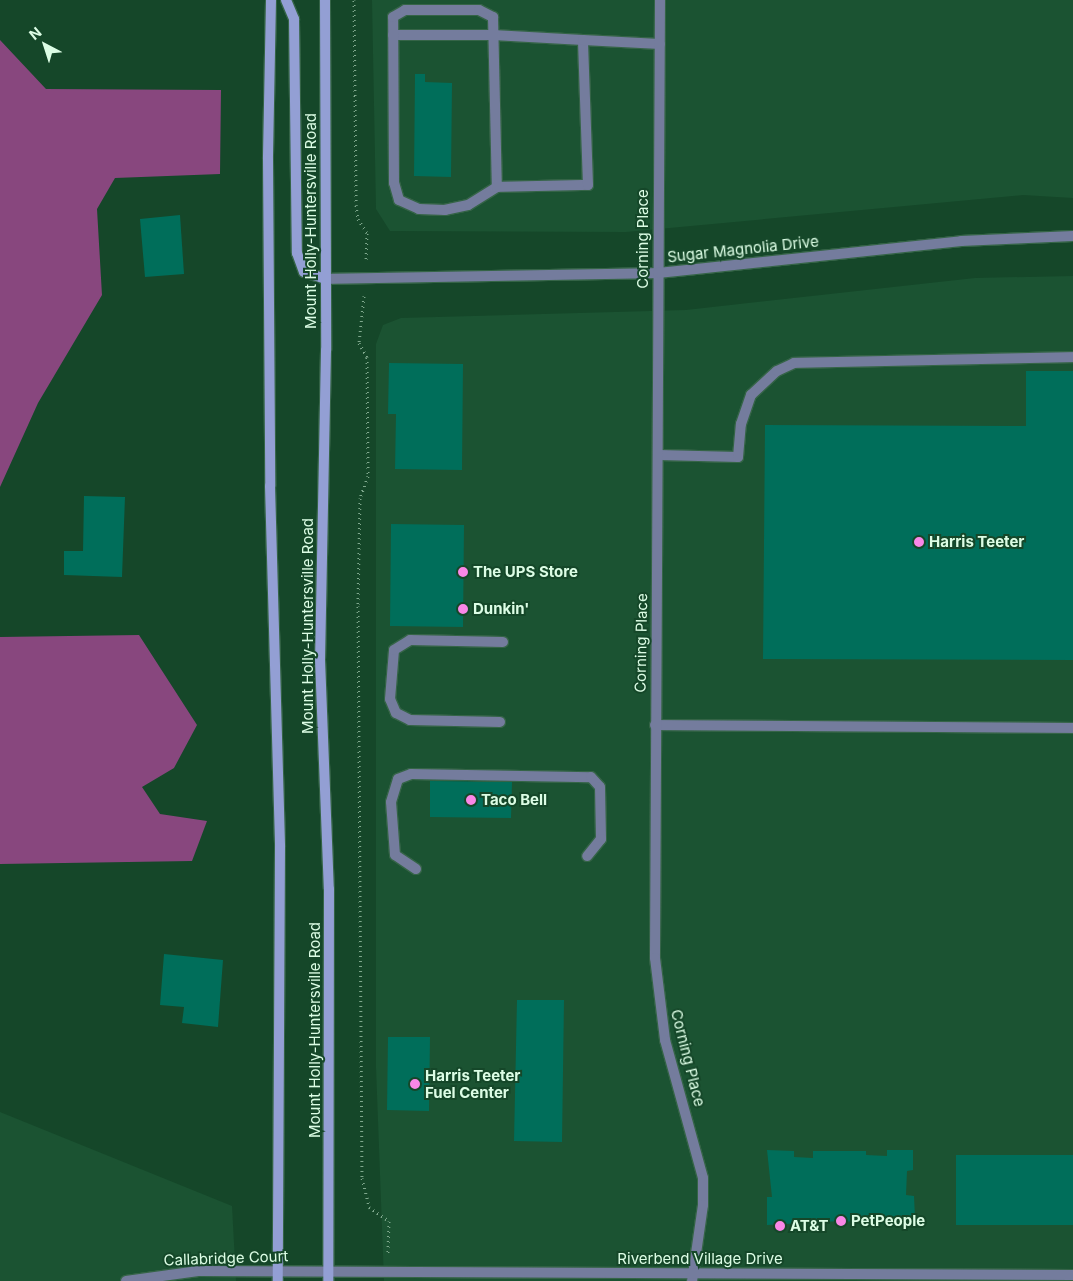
<!DOCTYPE html>
<style>
body{margin:0}
#map{position:relative;width:1073px;height:1281px;overflow:hidden;background:#154729;font-family:Inter,sans-serif}
div>[style]{position:absolute}
.built>*{inset:0;background:#1b5332}
.forest>*{inset:0;background:#88477e}
.building>*{inset:0;background:#006e5a}
.path>*{height:3px;margin-top:-1.5px;transform-origin:0;background:repeating-linear-gradient(90deg,#7fa88d 0 1px,transparent 0 5px)}
.roads{filter:drop-shadow(1px 0 #356447) drop-shadow(-1px 0 #356447) drop-shadow(0 1px #356447) drop-shadow(0 -1px #356447)}
.service>*{height:10px;margin:-5px;padding:0 5px;transform-origin:5px;border-radius:5px;background:#747c9d}
.minor>*{height:10px;margin:-5px;padding:0 5px;transform-origin:5px;border-radius:5px;background:#747c9d}
.secondary>*{height:10px;margin:-5px;padding:0 5px;transform-origin:5px;border-radius:5px;background:#939fd4}
.dots>*{width:14px;height:14px;translate:-50% -50%;box-sizing:border-box;border:2px solid #154729;border-radius:50%}
span{translate:-50% -50%;white-space:nowrap;text-align:center;line-height:1.15;-webkit-text-stroke:4px #154729;paint-order:stroke}
.street-label{font-size:15px;color:#dcfde5}
.poi-label{font-size:15px;color:#dcfde5;font-weight:700}
.left{translate:0 -50%;text-align:left}
.north{position:absolute;left:20px;top:20px;width:50px;height:50px;-webkit-text-stroke:4px #154729;paint-order:stroke;rotate:320deg;font-size:14px;font-weight:700;line-height:20px;text-align:center;color:#dcfde5}
.north::after{content:'';display:block;margin:auto;width:18px;height:22px;background:#dcfde5;clip-path:polygon(50% 0,100% 100%,50% 72%,0 100%)}
</style>
<div id="map">
<div class="built">
<i style="clip-path:polygon(372px 0,1073px 0,1073px 198px,1023px 195px,626px 232px,390px 231px,376px 209px)"></i>
<i style="clip-path:polygon(1073px 276px,1073px 1281px,384px 1281px,376px 1067px,376px 344px,383px 325px,401px 318px,686px 310px,975px 278px)"></i>
<i style="clip-path:polygon(0 1112px,232px 1206px,236px 1281px,0 1281px)"></i>
</div>
<div class="forest">
<i style="clip-path:polygon(0 40px,46px 89px,221px 90px,220px 174px,115px 178px,97px 209px,102px 295px,38px 403px,0 487px)"></i>
<i style="clip-path:polygon(139px 635px,197px 725px,174px 768px,142px 787px,160px 814px,207px 821px,192px 861px,0 864px,0 637px)"></i>
</div>
<div class="building">
<i style="clip-path:polygon(415px 74px,425px 74px,425px 82px,452px 83px,451px 177px,414px 176px)"></i>
<i style="clip-path:polygon(180px 215px,184px 274px,145px 277px,140px 219px)"></i>
<i style="clip-path:polygon(389px 363px,463px 364px,462px 470px,395px 469px,396px 414px,388px 414px)"></i>
<i style="clip-path:polygon(1026px 371px,1073px 371px,1073px 660px,763px 659px,765px 425px,1026px 426px)"></i>
<i style="clip-path:polygon(84px 496px,125px 497px,122px 577px,64px 575px,64px 551px,83px 551px)"></i>
<i style="clip-path:polygon(391px 524px,464px 525px,463px 627px,390px 626px)"></i>
<i style="clip-path:polygon(430px 781px,512px 782px,511px 818px,430px 817px)"></i>
<i style="clip-path:polygon(164px 954px,223px 960px,218px 1027px,182px 1023px,184px 1007px,160px 1005px)"></i>
<i style="clip-path:polygon(517px 1000px,564px 1000px,562px 1142px,514px 1141px)"></i>
<i style="clip-path:polygon(388px 1037px,430px 1037px,429px 1111px,387px 1110px)"></i>
<i style="clip-path:polygon(767px 1150px,794px 1151px,794px 1157px,813px 1158px,813px 1151px,866px 1151px,866px 1155px,887px 1156px,887px 1150px,913px 1150px,913px 1170px,907px 1171px,906px 1195px,914px 1196px,915px 1218px,910px 1217px,906px 1225px,841px 1221px,767px 1225px,767px 1197px,772px 1197px)"></i>
<i style="clip-path:polygon(956px 1155px,1073px 1155px,1073px 1225px,956px 1225px)"></i>
</div>
<div class="path">
<i style="left:354px;top:0;width:205px;rotate:89.4deg"></i>
<i style="left:356px;top:205px;width:14px;rotate:82deg"></i>
<i style="left:358px;top:219px;width:17px;rotate:57deg"></i>
<i style="left:367px;top:233px;width:29px;rotate:92deg"></i>
<i style="left:364px;top:296px;width:47px;rotate:96.1deg"></i>
<i style="left:359px;top:343px;width:16px;rotate:60deg"></i>
<i style="left:367px;top:357px;width:119px;rotate:89.5deg"></i>
<i style="left:368px;top:476px;width:23px;rotate:110deg"></i>
<i style="left:360px;top:498px;width:108px;rotate:91.1deg"></i>
<i style="left:358px;top:606px;width:572px;rotate:89.6deg"></i>
<i style="left:362px;top:1178px;width:30px;rotate:76deg"></i>
<i style="left:369px;top:1207px;width:24px;rotate:35deg"></i>
<i style="left:389px;top:1221px;width:34px;rotate:92deg"></i>
</div>
<div class="roads">
<div class="service">
<i style="left:393px;top:35px;width:100px"></i>
<i style="left:493px;top:35px;width:90px;rotate:3.2deg"></i>
<i style="left:497px;top:187px;width:34px;rotate:148deg"></i>
<i style="left:468px;top:205px;width:24px;rotate:168deg"></i>
<i style="left:445px;top:210px;width:26px;rotate:-178deg"></i>
<i style="left:419px;top:209px;width:22px;rotate:-156deg"></i>
<i style="left:399px;top:200px;width:18px;rotate:-106deg"></i>
<i style="left:394px;top:183px;width:166px;rotate:-90.3deg"></i>
<i style="left:393px;top:17px;width:14px;rotate:-30deg"></i>
<i style="left:405px;top:10px;width:74px"></i>
<i style="left:479px;top:10px;width:16px;rotate:27deg"></i>
<i style="left:493px;top:17px;width:170px;rotate:88.7deg"></i>
<i style="left:497px;top:187px;width:91px;rotate:-1.3deg"></i>
<i style="left:588px;top:185px;width:145px;rotate:-92deg"></i>
<i style="left:583px;top:40px;width:77px;rotate:3deg"></i>
<i style="left:659px;top:455px;width:79px;rotate:1.5deg"></i>
<i style="left:738px;top:457px;width:33px;rotate:-85deg"></i>
<i style="left:741px;top:424px;width:31px;rotate:-71deg"></i>
<i style="left:751px;top:395px;width:35px;rotate:-43deg"></i>
<i style="left:777px;top:371px;width:19px;rotate:-25deg"></i>
<i style="left:794px;top:363px;width:279px;rotate:-1.2deg"></i>
<i style="left:500px;top:722px;width:90px;rotate:-178.7deg"></i>
<i style="left:410px;top:720px;width:16px;rotate:-153deg"></i>
<i style="left:396px;top:713px;width:15px;rotate:-113deg"></i>
<i style="left:390px;top:699px;width:49px;rotate:-85.3deg"></i>
<i style="left:394px;top:650px;width:19px;rotate:-32deg"></i>
<i style="left:410px;top:640px;width:93px;rotate:1.2deg"></i>
<i style="left:655px;top:725px;width:418px;rotate:0.4deg"></i>
<i style="left:416px;top:869px;width:25px;rotate:-146deg"></i>
<i style="left:395px;top:855px;width:53px;rotate:-94.3deg"></i>
<i style="left:391px;top:802px;width:24px;rotate:-73deg"></i>
<i style="left:398px;top:779px;width:14px;rotate:-21deg"></i>
<i style="left:411px;top:774px;width:180px;rotate:1deg"></i>
<i style="left:591px;top:777px;width:13px;rotate:48deg"></i>
<i style="left:600px;top:787px;width:52px;rotate:88.9deg"></i>
<i style="left:601px;top:839px;width:22px;rotate:129deg"></i>
</div>
<div class="minor">
<i style="left:660px;top:0;width:958px;rotate:90.3deg"></i>
<i style="left:655px;top:958px;width:83px;rotate:83deg"></i>
<i style="left:665px;top:1040px;width:143px;rotate:74.6deg"></i>
<i style="left:703px;top:1178px;width:27px;rotate:90deg"></i>
<i style="left:703px;top:1205px;width:77px;rotate:98.2deg"></i>
<i style="left:325px;top:279px;width:333px;rotate:-1deg"></i>
<i style="left:658px;top:273px;width:305px;rotate:-6deg"></i>
<i style="left:961px;top:241px;width:112px;rotate:-2.6deg"></i>
<i style="left:126px;top:1281px;width:73px;rotate:-7.9deg"></i>
<i style="left:198px;top:1271px;width:875px;rotate:0.26deg"></i>
</div>
<div class="secondary">
<i style="left:271px;top:0;width:159px;rotate:91.1deg"></i>
<i style="left:268px;top:159px;width:327px;rotate:89.6deg"></i>
<i style="left:270px;top:486px;width:361px;rotate:88.4deg"></i>
<i style="left:280px;top:847px;width:434px;rotate:90.3deg"></i>
<i style="left:286px;top:0;width:21px;rotate:67deg"></i>
<i style="left:294px;top:19px;width:234px;rotate:89.3deg"></i>
<i style="left:297px;top:253px;width:20px;rotate:70deg"></i>
<i style="left:304px;top:272px;width:22px;rotate:18deg"></i>
<i style="left:325px;top:0;width:350px;rotate:89.8deg"></i>
<i style="left:326px;top:350px;width:309px;rotate:91.1deg"></i>
<i style="left:320px;top:659px;width:230px;rotate:87.8deg"></i>
<i style="left:329px;top:889px;width:392px;rotate:90.1deg"></i>
</div>
</div>
<div class="dots">
<i style="left:919px;top:542px;background:#fa87e7"></i>
<i style="left:463px;top:572px;background:#fa87e7"></i>
<i style="left:463px;top:609px;background:#fa87e7"></i>
<i style="left:471px;top:800px;background:#fa87e7"></i>
<i style="left:415px;top:1084px;background:#fa87e7"></i>
<i style="left:841px;top:1221px;background:#fa87e7"></i>
<i style="left:780px;top:1226px;background:#fa87e7"></i>
</div>
<div class="street-label">
<span style="left:311px;top:221px;rotate:-90deg">Mount Holly-Huntersville Road</span>
<span style="left:643px;top:239px;rotate:-90deg">Corning Place</span>
<span style="left:743px;top:249px;rotate:-6deg">Sugar Magnolia Drive</span>
<span style="left:308px;top:626px;rotate:-90deg">Mount Holly-Huntersville Road</span>
<span style="left:641px;top:643px;rotate:-89deg">Corning Place</span>
<span style="left:315px;top:1030px;rotate:-90deg">Mount Holly-Huntersville Road</span>
<span style="left:688px;top:1058px;rotate:76deg">Corning Place</span>
<span style="left:226px;top:1258px;rotate:-2deg">Callabridge Court</span>
<span style="left:700px;top:1259px">Riverbend Village Drive</span>
</div>
<div class="poi-label">
<span class="left" style="left:929px;top:542px">Harris Teeter</span>
<span class="left" style="left:473px;top:572px">The UPS Store</span>
<span class="left" style="left:473px;top:609px">Dunkin'</span>
<span class="left" style="left:481px;top:800px">Taco Bell</span>
<span class="left" style="left:425px;top:1084px">Harris Teeter<br>Fuel Center</span>
<span class="left" style="left:851px;top:1221px">PetPeople</span>
<span class="left" style="left:790px;top:1226px">AT&amp;T</span>
</div>
<div class="north">N</div>
</div>
